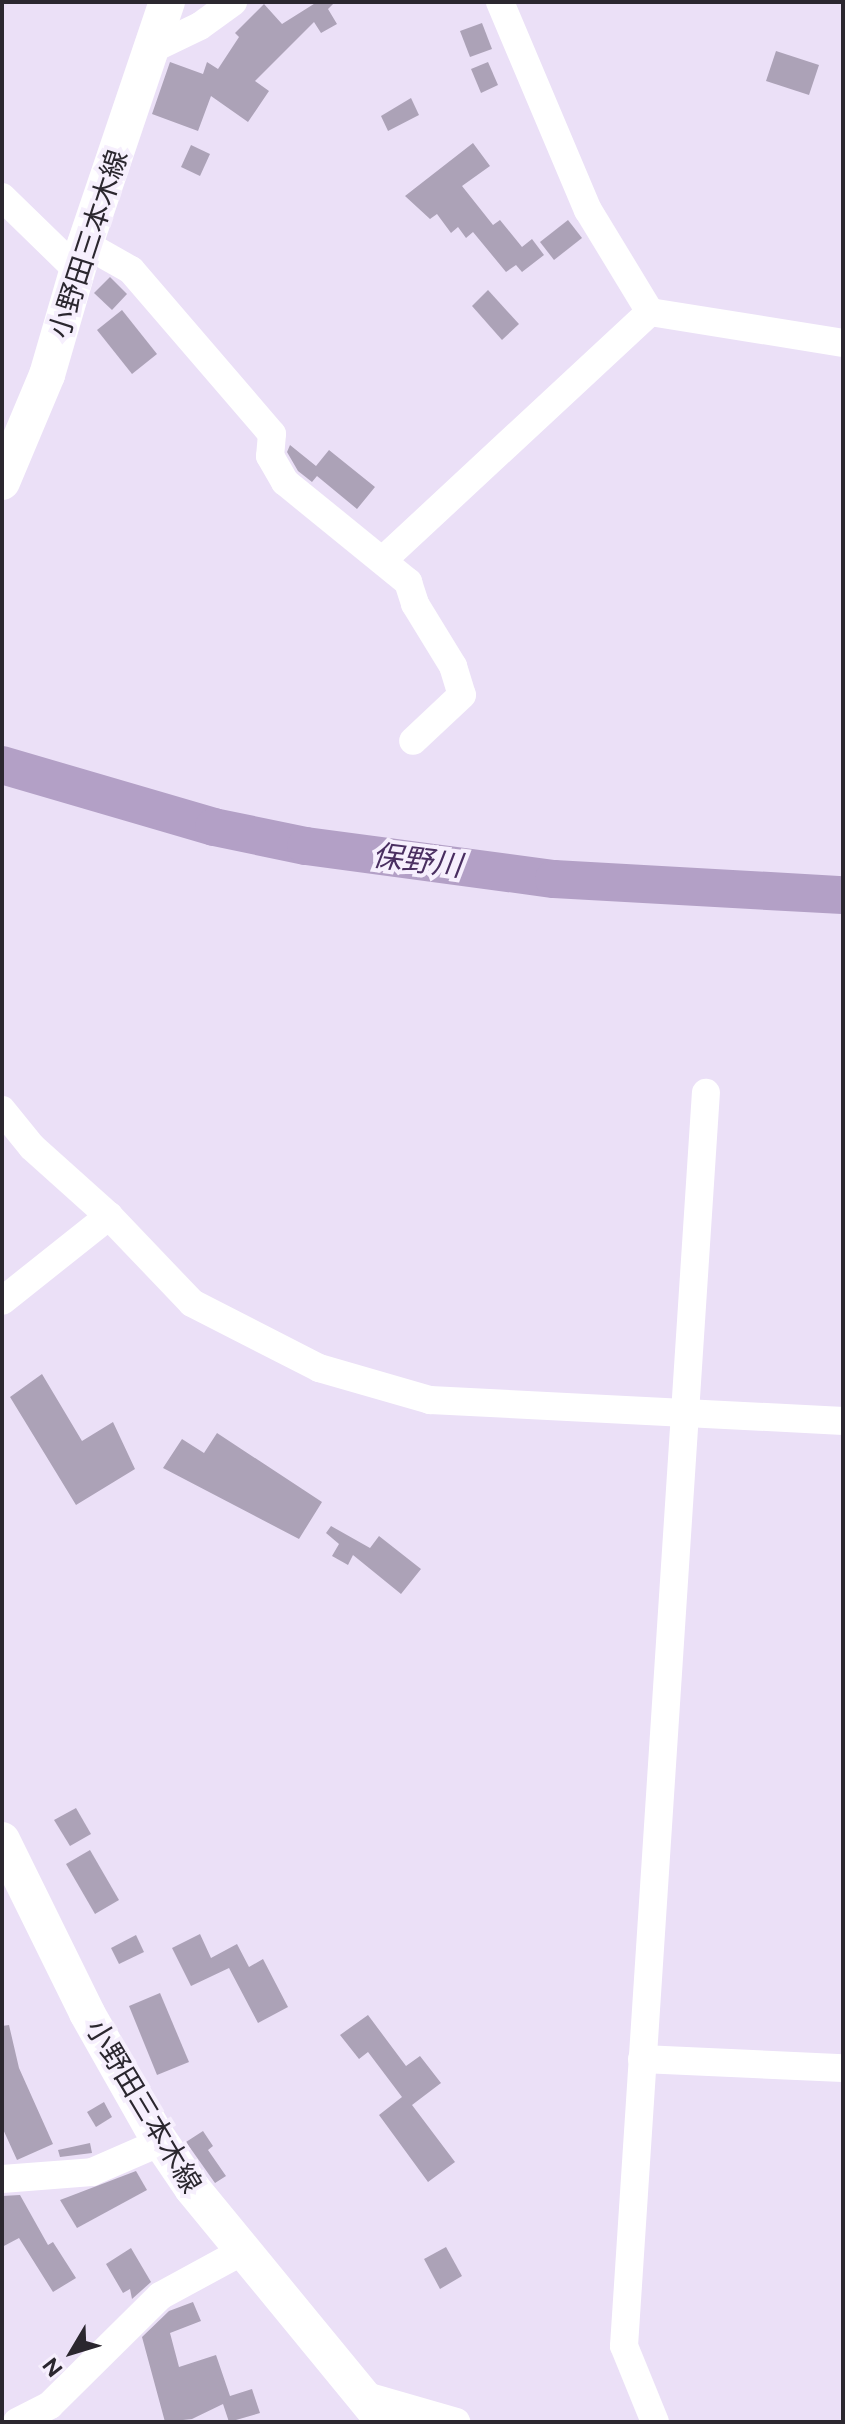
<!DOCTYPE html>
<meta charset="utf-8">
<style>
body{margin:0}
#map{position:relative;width:845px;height:2424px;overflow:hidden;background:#ebe0f7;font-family:Figtree,"Noto Sans JP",sans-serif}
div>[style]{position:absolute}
.river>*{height:38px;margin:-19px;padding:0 19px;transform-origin:19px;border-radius:19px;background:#b3a0c6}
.building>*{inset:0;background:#aca2b7}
.minor>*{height:28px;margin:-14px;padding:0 14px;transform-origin:14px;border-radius:14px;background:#fff}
.major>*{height:36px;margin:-18px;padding:0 18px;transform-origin:18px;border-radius:18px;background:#fff}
span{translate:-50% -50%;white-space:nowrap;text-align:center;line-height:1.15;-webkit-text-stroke:8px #f6effd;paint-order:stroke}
.street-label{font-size:28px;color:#2b272f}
.water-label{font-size:30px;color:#4a2f61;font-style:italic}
.frame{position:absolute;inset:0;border:4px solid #2b272f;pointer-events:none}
.north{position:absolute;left:32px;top:2312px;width:80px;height:80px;-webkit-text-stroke:6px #f6effd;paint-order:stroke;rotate:232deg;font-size:22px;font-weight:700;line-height:32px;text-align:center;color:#2b272f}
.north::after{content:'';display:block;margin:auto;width:28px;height:36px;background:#2b272f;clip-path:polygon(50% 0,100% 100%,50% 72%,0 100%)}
</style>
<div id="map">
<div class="river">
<i style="left:2px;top:765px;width:221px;rotate:16.3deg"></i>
<i style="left:214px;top:827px;width:94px;rotate:11.7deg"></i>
<i style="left:306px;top:846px;width:250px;rotate:7.6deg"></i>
<i style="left:554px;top:879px;width:289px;rotate:3.2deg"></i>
</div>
<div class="building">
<i style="clip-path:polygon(317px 2px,335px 2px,328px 9px,337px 24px,321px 33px,314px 22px,255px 81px,269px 91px,248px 122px,211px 96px,198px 131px,152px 114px,170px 62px,203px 74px,207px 62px,218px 69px,239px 37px,235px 33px,264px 4px,282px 24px)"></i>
<i style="clip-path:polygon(482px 23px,492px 49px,470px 57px,460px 31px)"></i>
<i style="clip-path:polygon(776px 51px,819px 65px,809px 95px,766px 81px)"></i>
<i style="clip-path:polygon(488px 62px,498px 85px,481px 93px,471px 69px)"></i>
<i style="clip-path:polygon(411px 98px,419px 115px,388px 131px,381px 116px)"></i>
<i style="clip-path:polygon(473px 143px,490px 166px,462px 186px,493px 225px,500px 220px,522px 247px,532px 239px,544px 255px,522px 272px,516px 265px,506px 272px,473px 232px,466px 238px,458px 227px,451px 233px,437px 214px,430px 219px,405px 196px)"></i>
<i style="clip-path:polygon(191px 145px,210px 154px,200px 176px,181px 167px)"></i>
<i style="clip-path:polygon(568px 220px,582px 238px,554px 260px,540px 242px)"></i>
<i style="clip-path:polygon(110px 277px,127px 294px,112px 310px,94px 293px)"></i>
<i style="clip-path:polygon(488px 290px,519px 324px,502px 340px,472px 306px)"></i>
<i style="clip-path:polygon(122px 310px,157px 354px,132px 374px,97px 330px)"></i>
<i style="clip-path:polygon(290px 445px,316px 466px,329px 450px,375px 487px,357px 509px,317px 476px,312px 482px,298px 471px,287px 452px)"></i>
<i style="clip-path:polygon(42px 1374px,82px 1441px,113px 1422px,135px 1469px,76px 1505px,10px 1397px)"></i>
<i style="clip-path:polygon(217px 1433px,322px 1502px,299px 1539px,163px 1468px,182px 1439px,204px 1453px)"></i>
<i style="clip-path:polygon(331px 1526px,370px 1548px,379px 1536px,421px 1569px,401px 1594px,353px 1555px,348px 1565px,332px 1556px,339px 1544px,326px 1533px)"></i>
<i style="clip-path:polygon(76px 1808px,91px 1834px,70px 1846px,54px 1820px)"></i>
<i style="clip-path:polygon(90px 1850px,119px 1900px,95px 1914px,66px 1864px)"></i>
<i style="clip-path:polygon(200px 1934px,211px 1958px,237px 1944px,249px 1967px,263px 1959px,288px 2007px,258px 2023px,229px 1968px,191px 1986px,172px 1948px)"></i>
<i style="clip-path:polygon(136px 1935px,144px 1952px,119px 1964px,111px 1948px)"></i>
<i style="clip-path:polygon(160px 1993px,189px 2062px,157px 2075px,129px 2006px)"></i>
<i style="clip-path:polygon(368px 2015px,406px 2066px,420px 2056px,441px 2083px,412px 2105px,455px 2162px,428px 2182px,379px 2115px,402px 2097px,368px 2052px,359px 2059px,340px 2035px)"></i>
<i style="clip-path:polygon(9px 2025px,19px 2068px,53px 2144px,17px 2160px,2px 2127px,2px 2026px)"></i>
<i style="clip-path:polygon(104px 2102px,112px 2117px,96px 2127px,87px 2112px)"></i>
<i style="clip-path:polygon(203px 2131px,213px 2146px,208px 2150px,226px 2176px,215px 2183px,186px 2142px)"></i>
<i style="clip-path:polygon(90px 2143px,92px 2153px,60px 2157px,58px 2150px)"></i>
<i style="clip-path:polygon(136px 2171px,147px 2190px,77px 2228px,60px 2200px)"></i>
<i style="clip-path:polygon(20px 2195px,48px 2245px,53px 2242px,76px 2278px,53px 2292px,19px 2238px,2px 2247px,2px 2196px)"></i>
<i style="clip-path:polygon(446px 2247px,462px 2276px,440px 2289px,424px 2259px)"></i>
<i style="clip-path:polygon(131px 2248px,151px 2282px,132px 2299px,130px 2289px,123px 2293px,106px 2264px)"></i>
<i style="clip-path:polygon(193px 2302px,201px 2321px,170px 2333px,179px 2367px,216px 2355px,230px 2396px,252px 2389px,260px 2413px,229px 2422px,223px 2404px,192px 2419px,165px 2422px,142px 2337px,169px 2311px)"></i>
</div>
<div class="minor">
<i style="left:500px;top:2px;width:226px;rotate:67.1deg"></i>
<i style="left:588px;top:210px;width:119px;rotate:58.7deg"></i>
<i style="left:152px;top:49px;width:53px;rotate:-25.6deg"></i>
<i style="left:200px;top:26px;width:41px;rotate:-36deg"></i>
<i style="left:2px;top:197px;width:106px;rotate:44.2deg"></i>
<i style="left:85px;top:244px;width:53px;rotate:29.5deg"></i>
<i style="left:131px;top:270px;width:216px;rotate:49.3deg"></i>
<i style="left:272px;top:434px;width:22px;rotate:95deg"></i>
<i style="left:270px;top:456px;width:30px;rotate:60deg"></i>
<i style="left:285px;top:482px;width:159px;rotate:39.1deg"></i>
<i style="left:408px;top:582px;width:23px;rotate:72deg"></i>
<i style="left:415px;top:604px;width:73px;rotate:58.5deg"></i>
<i style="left:453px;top:666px;width:30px;rotate:73deg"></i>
<i style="left:462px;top:695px;width:67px;rotate:136.8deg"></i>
<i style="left:650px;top:312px;width:195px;rotate:9.1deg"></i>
<i style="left:383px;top:560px;width:364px;rotate:-42.9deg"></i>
<i style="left:2px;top:1110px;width:48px;rotate:51deg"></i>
<i style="left:32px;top:1147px;width:103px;rotate:41.9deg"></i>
<i style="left:109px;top:1216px;width:120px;rotate:46.3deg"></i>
<i style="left:192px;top:1303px;width:143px;rotate:27.1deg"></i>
<i style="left:319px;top:1368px;width:116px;rotate:16.1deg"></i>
<i style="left:430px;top:1400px;width:414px;rotate:2.9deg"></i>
<i style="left:2px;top:1301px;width:137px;rotate:-38.5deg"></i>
<i style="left:642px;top:2059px;width:201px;rotate:2.6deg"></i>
<i style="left:2px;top:2179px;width:90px;rotate:-4.4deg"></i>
<i style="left:92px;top:2172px;width:75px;rotate:-23.5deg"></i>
<i style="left:366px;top:2396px;width:94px;rotate:16.1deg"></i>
<i style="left:17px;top:2422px;width:37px;rotate:-27deg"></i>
<i style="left:50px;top:2405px;width:155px;rotate:-44.7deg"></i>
<i style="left:160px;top:2296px;width:94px;rotate:-28.5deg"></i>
<i style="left:655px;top:2422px;width:82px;rotate:-112.2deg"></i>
<i style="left:624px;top:2346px;width:1256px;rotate:-86.26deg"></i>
</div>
<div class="major">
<i style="left:2px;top:482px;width:116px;rotate:-67.2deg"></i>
<i style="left:47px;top:375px;width:136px;rotate:-73.8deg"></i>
<i style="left:85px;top:244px;width:256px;rotate:-71.3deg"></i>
<i style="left:2px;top:1840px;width:193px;rotate:63.8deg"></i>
<i style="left:87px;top:2013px;width:140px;rotate:60.5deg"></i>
<i style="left:156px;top:2135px;width:64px;rotate:55.8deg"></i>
<i style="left:192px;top:2188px;width:303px;rotate:50.6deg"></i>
</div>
<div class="street-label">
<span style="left:88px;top:244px;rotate:-72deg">小野田三本木線</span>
<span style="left:144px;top:2106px;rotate:59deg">小野田三本木線</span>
</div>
<div class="water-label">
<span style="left:417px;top:861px;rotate:7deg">保野川</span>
</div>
<div class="frame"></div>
<div class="north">N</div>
</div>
